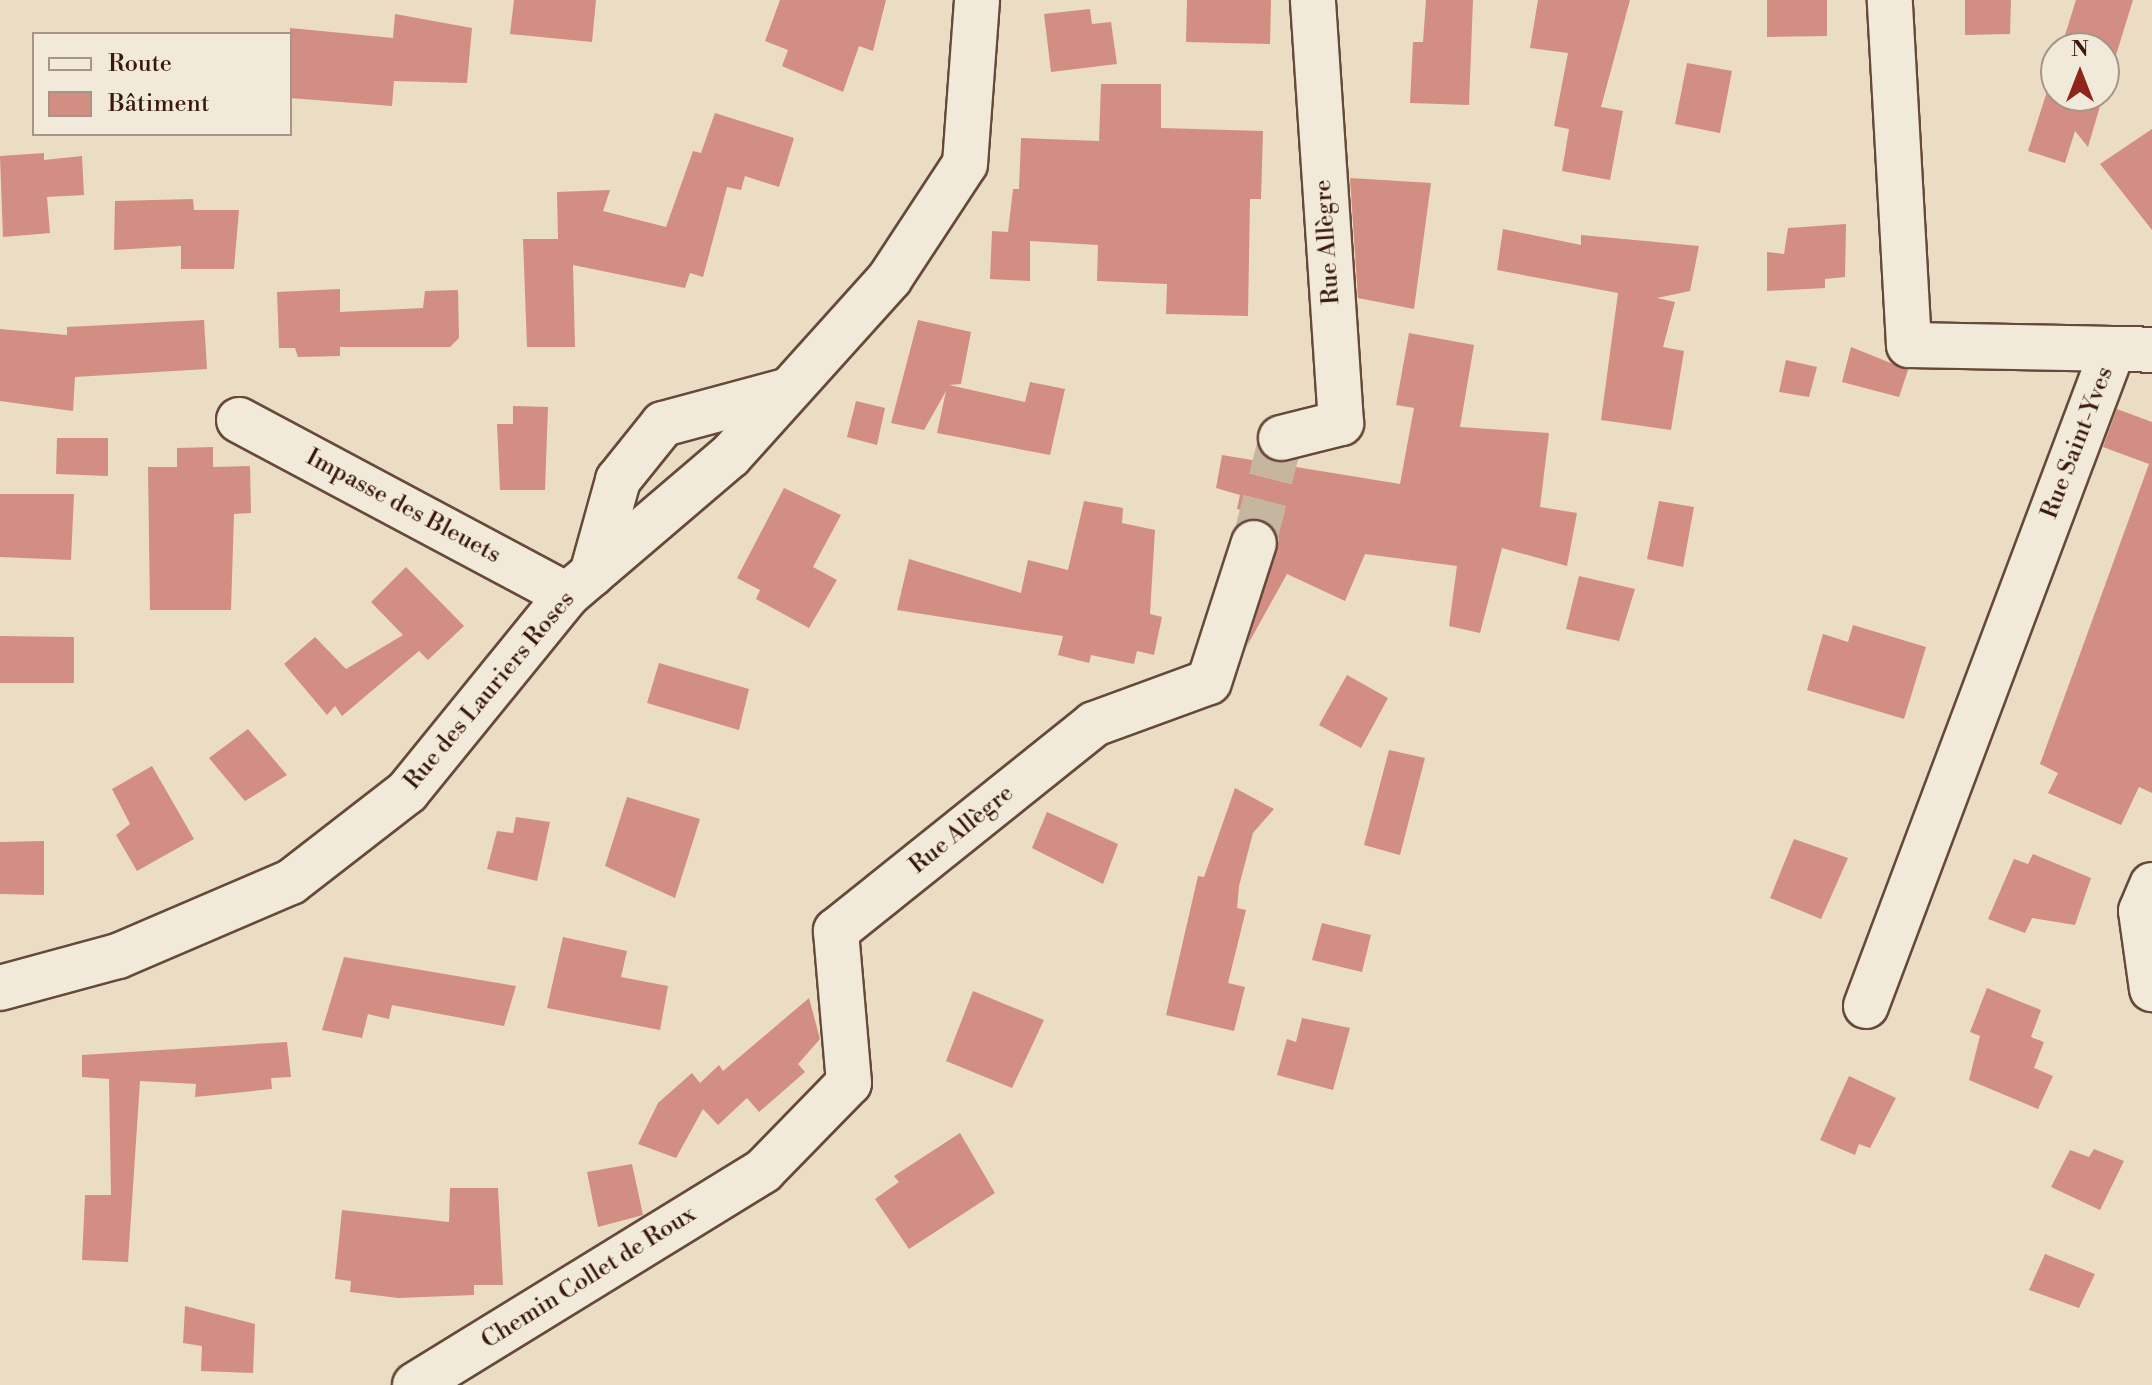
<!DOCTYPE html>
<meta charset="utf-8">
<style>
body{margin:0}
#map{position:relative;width:2152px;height:1385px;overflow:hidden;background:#eaddc4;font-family:"Libre Bodoni",serif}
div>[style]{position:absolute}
.building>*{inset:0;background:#d28e82}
.minor-tunnel>*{height:44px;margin-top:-22px;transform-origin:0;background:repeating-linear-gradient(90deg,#c7b69f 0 44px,transparent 0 66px)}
.roads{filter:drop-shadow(2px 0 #66493a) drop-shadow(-2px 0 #66493a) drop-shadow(0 2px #66493a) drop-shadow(0 -2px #66493a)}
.minor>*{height:44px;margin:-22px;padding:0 22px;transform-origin:22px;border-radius:22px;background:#f1e9d9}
span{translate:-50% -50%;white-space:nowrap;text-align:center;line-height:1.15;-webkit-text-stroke:7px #f1e9d9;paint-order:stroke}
.street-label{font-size:24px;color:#3a180c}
.legend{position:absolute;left:32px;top:32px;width:260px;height:104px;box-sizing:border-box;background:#f1e9d9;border:2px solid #a89587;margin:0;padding:10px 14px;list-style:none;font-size:24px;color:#3a180c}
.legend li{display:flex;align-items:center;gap:16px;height:40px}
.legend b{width:40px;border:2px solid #a89587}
.north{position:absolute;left:2040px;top:32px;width:80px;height:80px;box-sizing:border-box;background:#f1e9d9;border:2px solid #a89587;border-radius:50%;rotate:0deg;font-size:22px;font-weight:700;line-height:32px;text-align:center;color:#3a180c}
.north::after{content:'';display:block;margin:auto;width:28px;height:36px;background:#8f2418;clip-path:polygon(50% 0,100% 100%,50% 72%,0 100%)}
</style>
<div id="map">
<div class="building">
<i style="clip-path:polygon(514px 0,596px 0,592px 42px,510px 34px)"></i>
<i style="clip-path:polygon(780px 0,886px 0,873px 51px,859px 46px,843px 92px,782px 66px,788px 50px,765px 41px)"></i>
<i style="clip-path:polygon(1187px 0,1271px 0,1270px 44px,1186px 42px)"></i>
<i style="clip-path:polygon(1426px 0,1473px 0,1469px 105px,1410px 103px,1413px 42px,1423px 42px)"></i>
<i style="clip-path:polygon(1538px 0,1630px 0,1601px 107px,1623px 111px,1610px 180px,1562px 171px,1569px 129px,1554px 126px,1568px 53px,1530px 48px)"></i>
<i style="clip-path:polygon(1767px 0,1827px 0,1827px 36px,1767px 37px)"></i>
<i style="clip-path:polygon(1965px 0,2011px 0,2010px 34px,1965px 35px)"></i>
<i style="clip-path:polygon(2076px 0,2133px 0,2104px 94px,2104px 48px,2061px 48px)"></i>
<i style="clip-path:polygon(1090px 9px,1092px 24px,1111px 22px,1117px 64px,1051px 72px,1044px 14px)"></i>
<i style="clip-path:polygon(395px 14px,472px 28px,467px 83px,394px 81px,392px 106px,290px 98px,290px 28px,393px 38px)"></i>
<i style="clip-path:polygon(1687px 63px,1732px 71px,1720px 133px,1675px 124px)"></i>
<i style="clip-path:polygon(2056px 63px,2056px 96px,2103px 96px,2088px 147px,2075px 131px,2065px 163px,2028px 151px)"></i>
<i style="clip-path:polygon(1101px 84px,1161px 84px,1161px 128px,1263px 131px,1261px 199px,1250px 199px,1248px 316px,1166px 314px,1167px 284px,1097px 281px,1098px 245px,1030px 241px,1030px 281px,990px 279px,992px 231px,1008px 232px,1013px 189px,1019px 189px,1021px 138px,1099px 141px)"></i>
<i style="clip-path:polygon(715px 113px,794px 138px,779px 187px,745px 176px,741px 190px,727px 187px,703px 277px,690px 273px,685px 288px,573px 265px,575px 347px,527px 347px,523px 239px,558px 239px,557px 192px,610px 190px,603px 211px,666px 227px,693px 151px,701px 153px)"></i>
<i style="clip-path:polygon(2152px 129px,2152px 230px,2100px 164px)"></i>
<i style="clip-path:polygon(44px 153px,44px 160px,82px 156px,84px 195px,47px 197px,50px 233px,3px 237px,0 156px)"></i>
<i style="clip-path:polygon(1350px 178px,1431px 183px,1414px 309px,1358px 298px)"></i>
<i style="clip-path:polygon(193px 199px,194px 210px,239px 210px,234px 269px,181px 269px,181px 246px,114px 250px,115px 201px)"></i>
<i style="clip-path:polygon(1846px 224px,1845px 277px,1825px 279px,1825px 288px,1767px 291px,1767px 252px,1784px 254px,1788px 228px)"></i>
<i style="clip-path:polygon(1503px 229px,1581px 245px,1581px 235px,1699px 246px,1690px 291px,1657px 298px,1675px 302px,1663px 347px,1684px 351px,1671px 430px,1601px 420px,1618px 293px,1497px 270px)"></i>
<i style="clip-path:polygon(340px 289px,340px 312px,423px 308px,425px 291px,458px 290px,459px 338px,450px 347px,340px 347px,340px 356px,298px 357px,295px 348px,279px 348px,277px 292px)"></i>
<i style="clip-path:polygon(204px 320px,207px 369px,75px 377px,73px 411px,0 401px,0 329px,67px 335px,67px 327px)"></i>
<i style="clip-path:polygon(918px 320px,971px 332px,961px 384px,949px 385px,1025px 402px,1030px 382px,1065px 389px,1050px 455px,937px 433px,946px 391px,924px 430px,891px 423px)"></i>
<i style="clip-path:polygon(1409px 333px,1474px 345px,1460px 427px,1549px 433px,1540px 507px,1577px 513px,1567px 566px,1502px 548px,1480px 633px,1449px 626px,1457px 566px,1365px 554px,1345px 601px,1287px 574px,1247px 646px,1279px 539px,1264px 514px,1237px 509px,1240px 495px,1216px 488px,1222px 455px,1400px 484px,1414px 408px,1396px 405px)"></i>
<i style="clip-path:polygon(1851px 347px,1908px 370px,1899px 397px,1842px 382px)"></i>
<i style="clip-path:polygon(1786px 360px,1817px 367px,1809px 397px,1779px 392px)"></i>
<i style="clip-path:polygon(856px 401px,885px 408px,877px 445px,847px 437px)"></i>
<i style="clip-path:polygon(513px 406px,548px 407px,545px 490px,500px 490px,497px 424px,513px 424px)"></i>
<i style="clip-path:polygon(2117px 409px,2152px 422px,2152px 793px,2139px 787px,2121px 825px,2048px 793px,2058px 773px,2040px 764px,2149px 464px,2103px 447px)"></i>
<i style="clip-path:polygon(57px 438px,108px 438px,108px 476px,56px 474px)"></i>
<i style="clip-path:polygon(213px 447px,213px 467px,250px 466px,251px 513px,234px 514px,231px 610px,150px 610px,148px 467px,177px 467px,177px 448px)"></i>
<i style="clip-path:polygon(784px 488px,841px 515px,813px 567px,837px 580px,809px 628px,756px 599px,760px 590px,737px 578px)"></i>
<i style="clip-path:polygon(0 494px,74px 494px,71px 560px,0 557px)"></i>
<i style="clip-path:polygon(1084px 501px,1123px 508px,1122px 523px,1155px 530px,1150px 614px,1162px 617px,1154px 655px,1137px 651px,1134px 664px,1091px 655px,1089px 663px,1058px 655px,1063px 636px,897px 610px,909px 559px,1021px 593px,1028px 560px,1068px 570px)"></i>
<i style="clip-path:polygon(1659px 501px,1694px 507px,1683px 567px,1647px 559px)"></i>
<i style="clip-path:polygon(406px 567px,464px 626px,428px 660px,419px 651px,342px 716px,335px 706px,327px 715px,284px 664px,315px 637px,346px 669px,403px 635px,371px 602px)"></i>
<i style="clip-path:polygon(1579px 576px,1635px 589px,1619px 641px,1566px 629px)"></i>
<i style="clip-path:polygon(1853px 625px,1926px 647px,1904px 719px,1807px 690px,1823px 634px,1848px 642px)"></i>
<i style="clip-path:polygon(0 636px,74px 637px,74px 683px,0 683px)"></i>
<i style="clip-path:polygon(659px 663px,749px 689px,739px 730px,647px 703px)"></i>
<i style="clip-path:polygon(1347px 675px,1388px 698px,1361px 748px,1319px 725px)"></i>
<i style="clip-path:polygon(248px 729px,287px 775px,245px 801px,209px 758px)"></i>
<i style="clip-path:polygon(1389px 750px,1425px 758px,1400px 855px,1364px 845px)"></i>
<i style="clip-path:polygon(152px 766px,194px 839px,137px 871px,116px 835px,130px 824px,112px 789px)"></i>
<i style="clip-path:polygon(1235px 788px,1274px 809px,1253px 833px,1239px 886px,1237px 908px,1246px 910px,1228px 983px,1245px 987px,1234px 1031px,1166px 1015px,1198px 876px,1204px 877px)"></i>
<i style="clip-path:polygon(627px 797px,700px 819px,675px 898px,605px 866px)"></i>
<i style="clip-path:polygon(1047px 812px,1118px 844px,1103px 884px,1032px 848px)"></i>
<i style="clip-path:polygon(516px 817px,550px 822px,537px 881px,487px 869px,497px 831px,513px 833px)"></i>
<i style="clip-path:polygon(1794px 839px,1848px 858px,1821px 919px,1770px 898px)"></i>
<i style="clip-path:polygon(44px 841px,44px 895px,0 894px,0 842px)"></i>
<i style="clip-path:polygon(2033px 854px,2091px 878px,2075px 925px,2032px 918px,2025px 933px,1988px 919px,2014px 859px,2028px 864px)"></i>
<i style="clip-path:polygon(1322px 923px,1371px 935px,1362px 972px,1312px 960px)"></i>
<i style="clip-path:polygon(563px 937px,627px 951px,621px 977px,668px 986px,660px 1030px,547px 1008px)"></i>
<i style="clip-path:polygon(344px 957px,516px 986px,504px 1026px,392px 1005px,389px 1019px,368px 1014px,362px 1038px,322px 1030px)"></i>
<i style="clip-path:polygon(1987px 988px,2041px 1010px,2031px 1037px,2044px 1042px,2034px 1068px,2053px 1076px,2038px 1109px,1969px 1080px,1980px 1036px,1970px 1032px)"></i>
<i style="clip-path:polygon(973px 991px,1044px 1020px,1012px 1088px,946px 1061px)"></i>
<i style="clip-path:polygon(809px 998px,820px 1039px,798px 1064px,805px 1072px,759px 1112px,747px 1098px,718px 1125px,703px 1109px,676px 1158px,638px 1144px,658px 1103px,692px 1073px,700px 1083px,719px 1065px,723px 1071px)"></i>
<i style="clip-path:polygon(1302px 1018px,1350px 1028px,1333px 1090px,1277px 1075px,1287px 1039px,1296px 1042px)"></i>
<i style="clip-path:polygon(287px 1042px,291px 1077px,271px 1078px,272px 1089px,195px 1097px,196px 1084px,140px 1081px,128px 1262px,82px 1260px,85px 1195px,111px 1195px,109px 1079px,82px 1077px,82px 1055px)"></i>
<i style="clip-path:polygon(1849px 1076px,1896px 1098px,1870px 1148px,1859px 1144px,1855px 1155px,1820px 1140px)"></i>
<i style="clip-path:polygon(960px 1133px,995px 1193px,909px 1249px,875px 1199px,899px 1182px,894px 1176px)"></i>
<i style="clip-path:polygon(2094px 1149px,2124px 1161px,2100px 1210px,2051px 1187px,2070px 1150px,2089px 1157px)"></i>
<i style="clip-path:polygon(632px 1164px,643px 1215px,598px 1227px,587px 1172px)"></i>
<i style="clip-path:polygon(450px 1188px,498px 1188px,503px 1285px,474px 1285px,474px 1295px,398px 1298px,350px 1292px,351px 1281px,335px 1279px,342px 1210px,449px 1222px)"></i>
<i style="clip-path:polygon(2045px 1254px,2095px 1274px,2079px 1308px,2029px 1290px)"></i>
<i style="clip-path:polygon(185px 1306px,255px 1324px,253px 1373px,201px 1371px,202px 1346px,183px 1343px)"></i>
</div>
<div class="minor-tunnel">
<i style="left:1254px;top:543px;width:108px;rotate:-75.6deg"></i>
</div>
<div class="roads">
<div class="minor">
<i style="left:2113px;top:349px;width:39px;rotate:1deg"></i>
<i style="left:239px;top:420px;width:372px;rotate:28.1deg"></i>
<i style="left:1281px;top:438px;width:62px;rotate:-14deg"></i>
<i style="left:1341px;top:423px;width:424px;rotate:-93.8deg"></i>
<i style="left:592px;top:574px;width:98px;rotate:-74.5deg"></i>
<i style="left:618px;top:480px;width:72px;rotate:-51.2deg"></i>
<i style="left:663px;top:424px;width:126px;rotate:-15.1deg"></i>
<i style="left:2152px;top:885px;width:28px;rotate:113deg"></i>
<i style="left:2141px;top:911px;width:79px;rotate:82deg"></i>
<i style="left:0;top:988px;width:122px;rotate:-15.2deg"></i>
<i style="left:118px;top:956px;width:188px;rotate:-23.2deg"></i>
<i style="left:291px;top:882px;width:147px;rotate:-37.8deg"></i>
<i style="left:407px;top:792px;width:254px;rotate:-50.9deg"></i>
<i style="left:567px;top:595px;width:214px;rotate:-40.5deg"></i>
<i style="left:730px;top:456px;width:239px;rotate:-48deg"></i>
<i style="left:890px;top:278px;width:136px;rotate:-56.7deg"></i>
<i style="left:965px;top:164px;width:164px;rotate:-85.8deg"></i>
<i style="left:1866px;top:1006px;width:702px;rotate:-69.4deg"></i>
<i style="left:2113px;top:349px;width:204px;rotate:-178.9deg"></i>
<i style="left:1909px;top:345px;width:346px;rotate:-93.2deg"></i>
<i style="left:415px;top:1385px;width:409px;rotate:-31.6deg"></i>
<i style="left:763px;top:1171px;width:123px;rotate:-45.7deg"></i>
<i style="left:849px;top:1083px;width:153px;rotate:-94.9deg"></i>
<i style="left:836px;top:931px;width:331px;rotate:-38.7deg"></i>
<i style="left:1094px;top:724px;width:122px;rotate:-20.1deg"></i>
<i style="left:1209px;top:682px;width:146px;rotate:-72.1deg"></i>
</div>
</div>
<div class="street-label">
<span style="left:1328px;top:242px;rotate:-94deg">Rue Allègre</span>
<span style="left:2078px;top:443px;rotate:-69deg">Rue Saint-Yves</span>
<span style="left:403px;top:507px;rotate:28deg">Impasse des Bleuets</span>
<span style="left:490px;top:691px;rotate:-50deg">Rue des Lauriers Roses</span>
<span style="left:962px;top:830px;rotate:-39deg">Rue Allègre</span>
<span style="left:589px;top:1278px;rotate:-32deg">Chemin Collet de Roux</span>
</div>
<ul class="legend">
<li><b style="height:10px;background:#f1e9d9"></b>Route</li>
<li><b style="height:22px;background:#d28e82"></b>Bâtiment</li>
</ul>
<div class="north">N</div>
</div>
